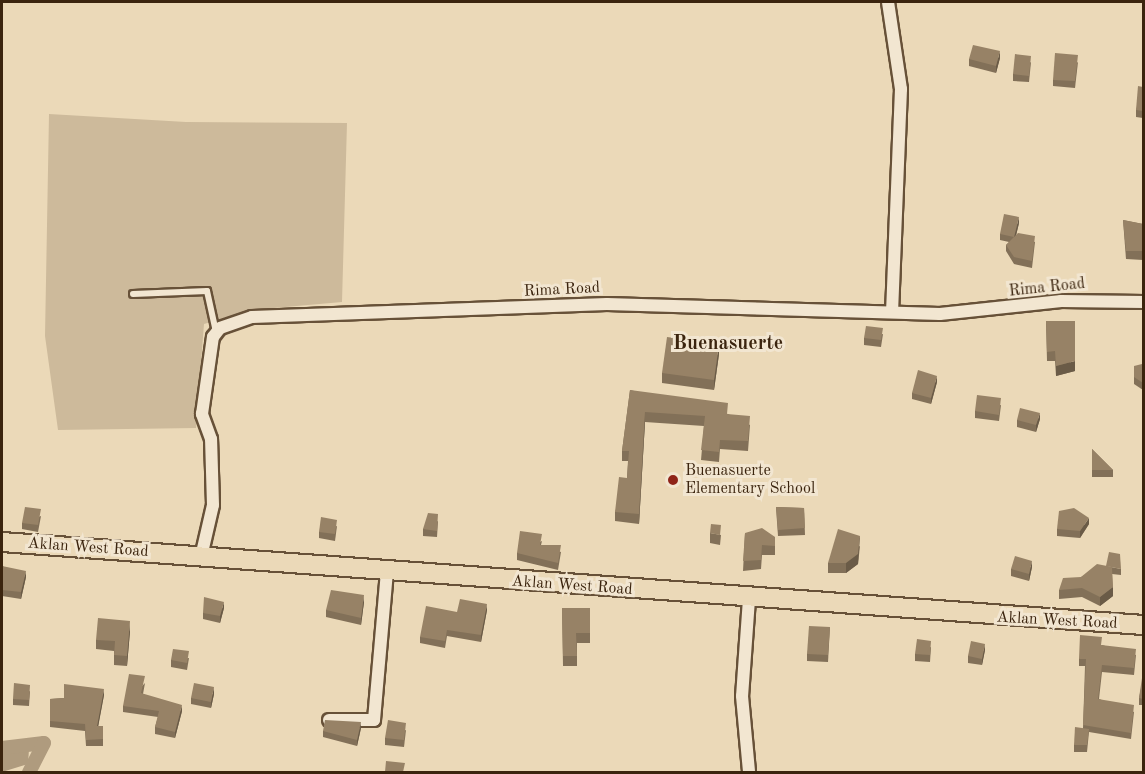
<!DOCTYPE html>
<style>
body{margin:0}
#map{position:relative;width:1145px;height:774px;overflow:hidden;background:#ebd9b8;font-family:"Old Standard TT",serif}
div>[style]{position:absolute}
.green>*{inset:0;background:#cdba9b}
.water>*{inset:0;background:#af9b7e}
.canal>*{height:14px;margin:-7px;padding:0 7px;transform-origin:7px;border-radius:7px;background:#af9b7e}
.roads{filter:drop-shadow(2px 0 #675138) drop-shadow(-2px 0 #675138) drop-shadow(0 2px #675138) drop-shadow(0 -2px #675138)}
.service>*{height:6px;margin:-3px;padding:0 3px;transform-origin:3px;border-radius:3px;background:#f2e6d1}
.minor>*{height:12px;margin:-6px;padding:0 6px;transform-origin:6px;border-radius:6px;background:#f2e6d1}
.primary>*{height:18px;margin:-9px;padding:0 9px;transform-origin:9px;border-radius:9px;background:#ebd9b8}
.wall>*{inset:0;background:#827058}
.shaded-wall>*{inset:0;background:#6a5b47}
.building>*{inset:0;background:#978266}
.dots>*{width:16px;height:16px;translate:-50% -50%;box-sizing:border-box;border:3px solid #f2e6d1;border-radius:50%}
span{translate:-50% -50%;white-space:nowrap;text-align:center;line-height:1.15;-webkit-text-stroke:6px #f2e6d1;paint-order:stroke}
.street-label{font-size:16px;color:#3b240e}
.poi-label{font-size:16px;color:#3b240e}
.left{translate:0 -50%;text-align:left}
.quarter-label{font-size:20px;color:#3b240e;font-weight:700}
.frame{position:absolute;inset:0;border:3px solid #3b240e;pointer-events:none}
</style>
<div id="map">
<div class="green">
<i style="clip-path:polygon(49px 114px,186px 122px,347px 123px,342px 302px,252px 310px,204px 324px,196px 428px,58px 430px,45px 336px)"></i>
</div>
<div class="water">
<i style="clip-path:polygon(29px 749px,28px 764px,2px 772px,2px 751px)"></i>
</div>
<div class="canal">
<i style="left:2px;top:748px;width:42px;rotate:-6.8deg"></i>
<i style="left:44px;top:743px;width:33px;rotate:117deg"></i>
</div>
<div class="roads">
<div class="service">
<i style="left:133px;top:294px;width:74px;rotate:-2.3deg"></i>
<i style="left:207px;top:291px;width:42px;rotate:77.6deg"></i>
</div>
<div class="minor">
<i style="left:888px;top:2px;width:88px;rotate:81.5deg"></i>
<i style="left:901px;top:89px;width:222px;rotate:92.3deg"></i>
<i style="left:201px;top:557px;width:53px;rotate:-77deg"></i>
<i style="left:213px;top:505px;width:66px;rotate:-91.7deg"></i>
<i style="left:211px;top:439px;width:27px;rotate:-110deg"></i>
<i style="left:202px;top:414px;width:78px;rotate:-81.9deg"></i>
<i style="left:213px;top:337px;width:11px;rotate:-52deg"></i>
<i style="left:220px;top:328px;width:34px;rotate:-19deg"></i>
<i style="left:252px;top:317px;width:355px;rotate:-2.1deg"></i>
<i style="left:607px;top:304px;width:333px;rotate:1.7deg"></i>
<i style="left:940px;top:314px;width:122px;rotate:-6.1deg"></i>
<i style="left:1061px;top:301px;width:83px;rotate:0.7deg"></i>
<i style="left:749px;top:599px;width:97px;rotate:94.1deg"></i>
<i style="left:742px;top:696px;width:76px;rotate:84.7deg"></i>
<i style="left:329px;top:720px;width:45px"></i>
<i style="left:374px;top:720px;width:149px;rotate:-85deg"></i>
</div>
<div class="primary">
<i style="left:2px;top:542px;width:1145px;rotate:4.16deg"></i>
</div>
</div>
<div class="wall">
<i style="clip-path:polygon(1000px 58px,996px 73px,969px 66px,969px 59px)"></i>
<i style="clip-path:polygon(1031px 62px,1029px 82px,1013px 81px,1013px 74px)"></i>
<i style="clip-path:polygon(1078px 62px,1075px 88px,1053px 86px,1053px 80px)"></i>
<i style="clip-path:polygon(1143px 87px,1143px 118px,1136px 117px,1136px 110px)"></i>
<i style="clip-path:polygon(1123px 220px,1143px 224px,1143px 260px,1126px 259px)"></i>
<i style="clip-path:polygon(1019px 223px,1016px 236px,1035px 242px,1032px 268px,1014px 264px,1006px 251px,1006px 245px,1009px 242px,1000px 240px,1000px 234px)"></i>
<i style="clip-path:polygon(1046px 321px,1075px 371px,1056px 376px,1055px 361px,1047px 361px)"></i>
<i style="clip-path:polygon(883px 334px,881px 347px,864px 345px,864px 338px)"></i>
<i style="clip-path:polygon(719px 354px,714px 390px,662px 383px,662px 373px)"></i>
<i style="clip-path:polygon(1134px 366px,1143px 366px,1143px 390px,1134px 384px)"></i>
<i style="clip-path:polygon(937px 382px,931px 404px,912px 399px,912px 393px)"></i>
<i style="clip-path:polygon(630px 390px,728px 414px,750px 425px,748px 451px,720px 449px,719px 462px,701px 460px,704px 426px,645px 422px,639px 524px,615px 521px,615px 512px,627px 478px,628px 461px,622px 461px,622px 451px)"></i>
<i style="clip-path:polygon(1001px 405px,999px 421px,975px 418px,975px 411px)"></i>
<i style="clip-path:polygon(1040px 419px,1036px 432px,1017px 427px,1017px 420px)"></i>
<i style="clip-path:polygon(1092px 449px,1113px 470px,1113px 477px,1092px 477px)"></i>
<i style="clip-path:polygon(776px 507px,804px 508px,805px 535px,778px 536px)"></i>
<i style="clip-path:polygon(41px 516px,38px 532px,22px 529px,22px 523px)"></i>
<i style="clip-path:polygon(438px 521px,437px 537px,423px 536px,423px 529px)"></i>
<i style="clip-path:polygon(1089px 524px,1080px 538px,1057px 536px,1057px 529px)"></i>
<i style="clip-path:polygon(337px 526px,335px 541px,319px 538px,319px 532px)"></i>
<i style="clip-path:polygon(710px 533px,721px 535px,720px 545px,710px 543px)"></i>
<i style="clip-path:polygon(745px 533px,775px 537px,775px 555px,762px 555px,761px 569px,743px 571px)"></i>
<i style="clip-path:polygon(542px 541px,541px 545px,561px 552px,558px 570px,517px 560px,517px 553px)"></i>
<i style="clip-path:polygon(860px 546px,858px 564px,846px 573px,828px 573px,828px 563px)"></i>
<i style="clip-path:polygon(2px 566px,26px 577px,21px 599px,2px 596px)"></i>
<i style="clip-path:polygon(1106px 566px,1121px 569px,1121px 575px,1112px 574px,1113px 596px,1100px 606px,1082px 597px,1059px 599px,1059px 590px,1081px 577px)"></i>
<i style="clip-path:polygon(1032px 567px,1029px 581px,1011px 576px,1011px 569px)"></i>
<i style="clip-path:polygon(364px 602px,361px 625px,326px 617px,326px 610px)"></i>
<i style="clip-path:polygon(224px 608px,220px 623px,203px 619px,203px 613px)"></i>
<i style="clip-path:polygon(562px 608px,590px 608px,590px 643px,577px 643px,577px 666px,563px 666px)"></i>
<i style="clip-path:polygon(487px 610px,481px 642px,447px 636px,445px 648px,420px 643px,420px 637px,457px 612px)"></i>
<i style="clip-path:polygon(830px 627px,828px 662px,807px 661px,807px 654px)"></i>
<i style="clip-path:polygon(130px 631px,127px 666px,114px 665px,114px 651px,96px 649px,96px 640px)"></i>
<i style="clip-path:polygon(1102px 645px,1136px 655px,1134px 675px,1102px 672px,1099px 699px,1134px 712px,1131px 739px,1089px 732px,1087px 752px,1074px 752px,1074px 745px,1083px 728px,1085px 666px,1079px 666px,1079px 659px)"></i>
<i style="clip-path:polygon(931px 647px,930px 662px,915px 661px,915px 654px)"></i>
<i style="clip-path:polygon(985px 650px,982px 665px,968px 663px,968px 656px)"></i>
<i style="clip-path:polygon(189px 658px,187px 670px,171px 667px,171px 660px)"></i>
<i style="clip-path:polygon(1143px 678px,1143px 705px,1139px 705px,1139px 698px)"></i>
<i style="clip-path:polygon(145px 683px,143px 694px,182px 711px,175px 738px,155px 734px,155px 727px,158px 717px,123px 712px,123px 706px)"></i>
<i style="clip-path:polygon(30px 691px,29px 706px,13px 705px,13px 699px)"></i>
<i style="clip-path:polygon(214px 694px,211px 708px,191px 704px,191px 698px)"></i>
<i style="clip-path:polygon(104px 695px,98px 726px,103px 726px,103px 746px,86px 746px,85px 731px,50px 727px,50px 699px)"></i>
<i style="clip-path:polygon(361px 728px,357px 746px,323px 737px,323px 731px)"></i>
<i style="clip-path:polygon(406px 730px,404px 747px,385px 745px,385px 738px)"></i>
</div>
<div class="shaded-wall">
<i style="clip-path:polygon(1000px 51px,1000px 58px,996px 73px,996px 66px)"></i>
<i style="clip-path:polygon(1019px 217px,1019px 223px,1014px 243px,1014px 237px)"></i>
<i style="clip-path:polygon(719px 344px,719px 354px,714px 390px,714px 380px)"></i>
<i style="clip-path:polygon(1075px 361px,1075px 371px,1056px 376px,1056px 366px)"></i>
<i style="clip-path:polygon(937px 376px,937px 382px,931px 404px,931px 398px)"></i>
<i style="clip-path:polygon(645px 412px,645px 422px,639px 524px,639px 514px)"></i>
<i style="clip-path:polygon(1040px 413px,1040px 419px,1036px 432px,1036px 425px)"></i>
<i style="clip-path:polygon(1089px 518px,1089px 524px,1080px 538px,1080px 531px)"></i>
<i style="clip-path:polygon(860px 536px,858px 564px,846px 573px,846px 563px)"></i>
<i style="clip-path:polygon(1032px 561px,1032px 567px,1029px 581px,1029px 574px)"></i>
<i style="clip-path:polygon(26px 571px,26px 577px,21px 599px,21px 592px)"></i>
<i style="clip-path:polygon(1113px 587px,1113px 596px,1100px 606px,1100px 597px)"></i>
<i style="clip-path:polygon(364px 595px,364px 602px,361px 625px,361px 618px)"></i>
<i style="clip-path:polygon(224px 602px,224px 608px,220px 623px,220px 616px)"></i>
<i style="clip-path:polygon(487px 604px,487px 610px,481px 642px,481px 635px)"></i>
<i style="clip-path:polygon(130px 621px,130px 631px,127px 666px,127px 656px)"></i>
<i style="clip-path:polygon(985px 644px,985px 650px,982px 665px,982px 659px)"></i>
<i style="clip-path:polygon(214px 687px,214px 694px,211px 708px,211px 702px)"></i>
<i style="clip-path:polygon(104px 689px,104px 695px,97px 733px,97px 726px)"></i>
<i style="clip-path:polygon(182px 705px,182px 711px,175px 738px,175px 732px)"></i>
<i style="clip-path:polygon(361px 722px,361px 728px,357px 746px,357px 740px)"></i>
</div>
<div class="building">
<i style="clip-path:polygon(973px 45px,1000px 51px,996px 66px,969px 59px)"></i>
<i style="clip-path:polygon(1055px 53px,1078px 55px,1075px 81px,1053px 80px)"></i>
<i style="clip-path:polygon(1015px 54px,1031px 56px,1029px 76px,1013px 74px)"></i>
<i style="clip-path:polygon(1138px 86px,1143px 87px,1143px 111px,1136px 110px)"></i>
<i style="clip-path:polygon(1004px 214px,1019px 217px,1014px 237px,1000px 234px)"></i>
<i style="clip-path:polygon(1123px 220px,1143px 224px,1143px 251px,1126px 251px)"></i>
<i style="clip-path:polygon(1018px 233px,1035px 236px,1032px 261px,1014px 257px,1006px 245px)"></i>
<i style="clip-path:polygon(1046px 321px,1075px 321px,1075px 361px,1056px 366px,1055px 351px,1047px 352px)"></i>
<i style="clip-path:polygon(866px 326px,883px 328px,881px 340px,864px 338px)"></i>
<i style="clip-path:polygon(667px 337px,719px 344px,714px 380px,662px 373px)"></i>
<i style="clip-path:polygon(1142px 364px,1143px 366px,1143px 383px,1134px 377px,1134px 366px)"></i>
<i style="clip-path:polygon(918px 370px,937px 376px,931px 398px,912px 393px)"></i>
<i style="clip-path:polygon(630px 390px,728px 403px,727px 414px,750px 416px,748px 441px,720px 440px,719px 452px,701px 450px,705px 416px,645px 412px,639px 514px,615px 512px,619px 477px,627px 478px,629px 451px,622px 451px)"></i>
<i style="clip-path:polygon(977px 395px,1001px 398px,999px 415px,975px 411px)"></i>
<i style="clip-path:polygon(1020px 408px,1040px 413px,1036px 425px,1017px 420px)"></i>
<i style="clip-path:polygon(1092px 449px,1113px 470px,1092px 470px)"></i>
<i style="clip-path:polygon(25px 507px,41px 509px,38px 525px,22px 523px)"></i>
<i style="clip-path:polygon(776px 507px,804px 508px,805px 528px,778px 530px)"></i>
<i style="clip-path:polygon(1074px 508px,1089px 518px,1080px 531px,1057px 529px,1059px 511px)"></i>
<i style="clip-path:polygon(428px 513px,438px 514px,437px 531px,423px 529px)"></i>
<i style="clip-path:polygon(321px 517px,337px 520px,335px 534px,319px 532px)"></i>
<i style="clip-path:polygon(711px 524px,721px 525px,720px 535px,710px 533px)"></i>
<i style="clip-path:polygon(762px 528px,775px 537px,775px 546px,762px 545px,761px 560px,743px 561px,745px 533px)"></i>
<i style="clip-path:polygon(838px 529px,860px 536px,858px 554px,846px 563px,828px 563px)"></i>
<i style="clip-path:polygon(520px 531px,542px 534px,540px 545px,561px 545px,558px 563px,517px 553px)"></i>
<i style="clip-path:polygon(1109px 552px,1120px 554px,1121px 569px,1106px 566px)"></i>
<i style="clip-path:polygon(1015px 556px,1032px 561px,1029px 574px,1011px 569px)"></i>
<i style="clip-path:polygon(1097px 564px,1112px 567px,1113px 587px,1100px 597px,1082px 588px,1059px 590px,1063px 578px,1081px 577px)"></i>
<i style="clip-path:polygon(2px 566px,26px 571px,21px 592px,2px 590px)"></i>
<i style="clip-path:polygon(331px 590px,364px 595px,361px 618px,326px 610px)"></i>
<i style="clip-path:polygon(204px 597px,224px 602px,220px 616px,203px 613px)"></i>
<i style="clip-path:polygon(460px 599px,487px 604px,481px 635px,447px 630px,445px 641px,420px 637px,426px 606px,457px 612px)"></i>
<i style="clip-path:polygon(562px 608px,590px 608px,590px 633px,576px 633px,577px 656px,563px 656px)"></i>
<i style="clip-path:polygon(98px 618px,130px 621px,127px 656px,114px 655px,115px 641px,96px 640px)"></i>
<i style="clip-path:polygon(809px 626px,830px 627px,828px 655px,807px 654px)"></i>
<i style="clip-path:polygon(1080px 635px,1102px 637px,1101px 645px,1136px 649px,1134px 668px,1102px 665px,1098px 699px,1134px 705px,1131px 733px,1083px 725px,1086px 659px,1079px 659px)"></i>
<i style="clip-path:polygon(917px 639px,931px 641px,930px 655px,915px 654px)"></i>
<i style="clip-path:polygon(971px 641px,985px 644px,982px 659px,968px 656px)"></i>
<i style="clip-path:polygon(173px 649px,189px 651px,187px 663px,171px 660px)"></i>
<i style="clip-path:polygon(129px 674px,145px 676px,141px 693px,182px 705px,175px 732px,155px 727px,159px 711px,123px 706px)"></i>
<i style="clip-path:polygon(1142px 678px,1143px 678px,1143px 699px,1139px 698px)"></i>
<i style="clip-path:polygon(14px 683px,30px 685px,29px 700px,13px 699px)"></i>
<i style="clip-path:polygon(194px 683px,214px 687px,211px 702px,191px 698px)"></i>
<i style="clip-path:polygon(64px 684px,104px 689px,97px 726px,103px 726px,103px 739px,86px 740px,85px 724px,50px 721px,50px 699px,64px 698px)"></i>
<i style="clip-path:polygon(325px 720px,361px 722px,357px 740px,323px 731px)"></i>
<i style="clip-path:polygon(388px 720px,406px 723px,404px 740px,385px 738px)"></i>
<i style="clip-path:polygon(1075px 727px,1089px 729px,1087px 745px,1074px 745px)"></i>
<i style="clip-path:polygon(386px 761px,405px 763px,403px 772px,385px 772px)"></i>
</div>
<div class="dots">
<i style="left:673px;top:480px;background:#8f2418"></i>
</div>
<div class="street-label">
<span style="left:1047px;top:288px;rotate:-6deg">Rima Road</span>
<span style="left:562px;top:290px;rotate:-3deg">Rima Road</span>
<span style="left:88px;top:548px;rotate:4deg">Aklan West Road</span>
<span style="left:572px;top:586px;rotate:4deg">Aklan West Road</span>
<span style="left:1057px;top:621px;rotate:3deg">Aklan West Road</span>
</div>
<div class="poi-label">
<span class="left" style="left:685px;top:480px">Buenasuerte<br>Elementary School</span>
</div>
<div class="quarter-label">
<span style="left:728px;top:344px">Buenasuerte</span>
</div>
<div class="frame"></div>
</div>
